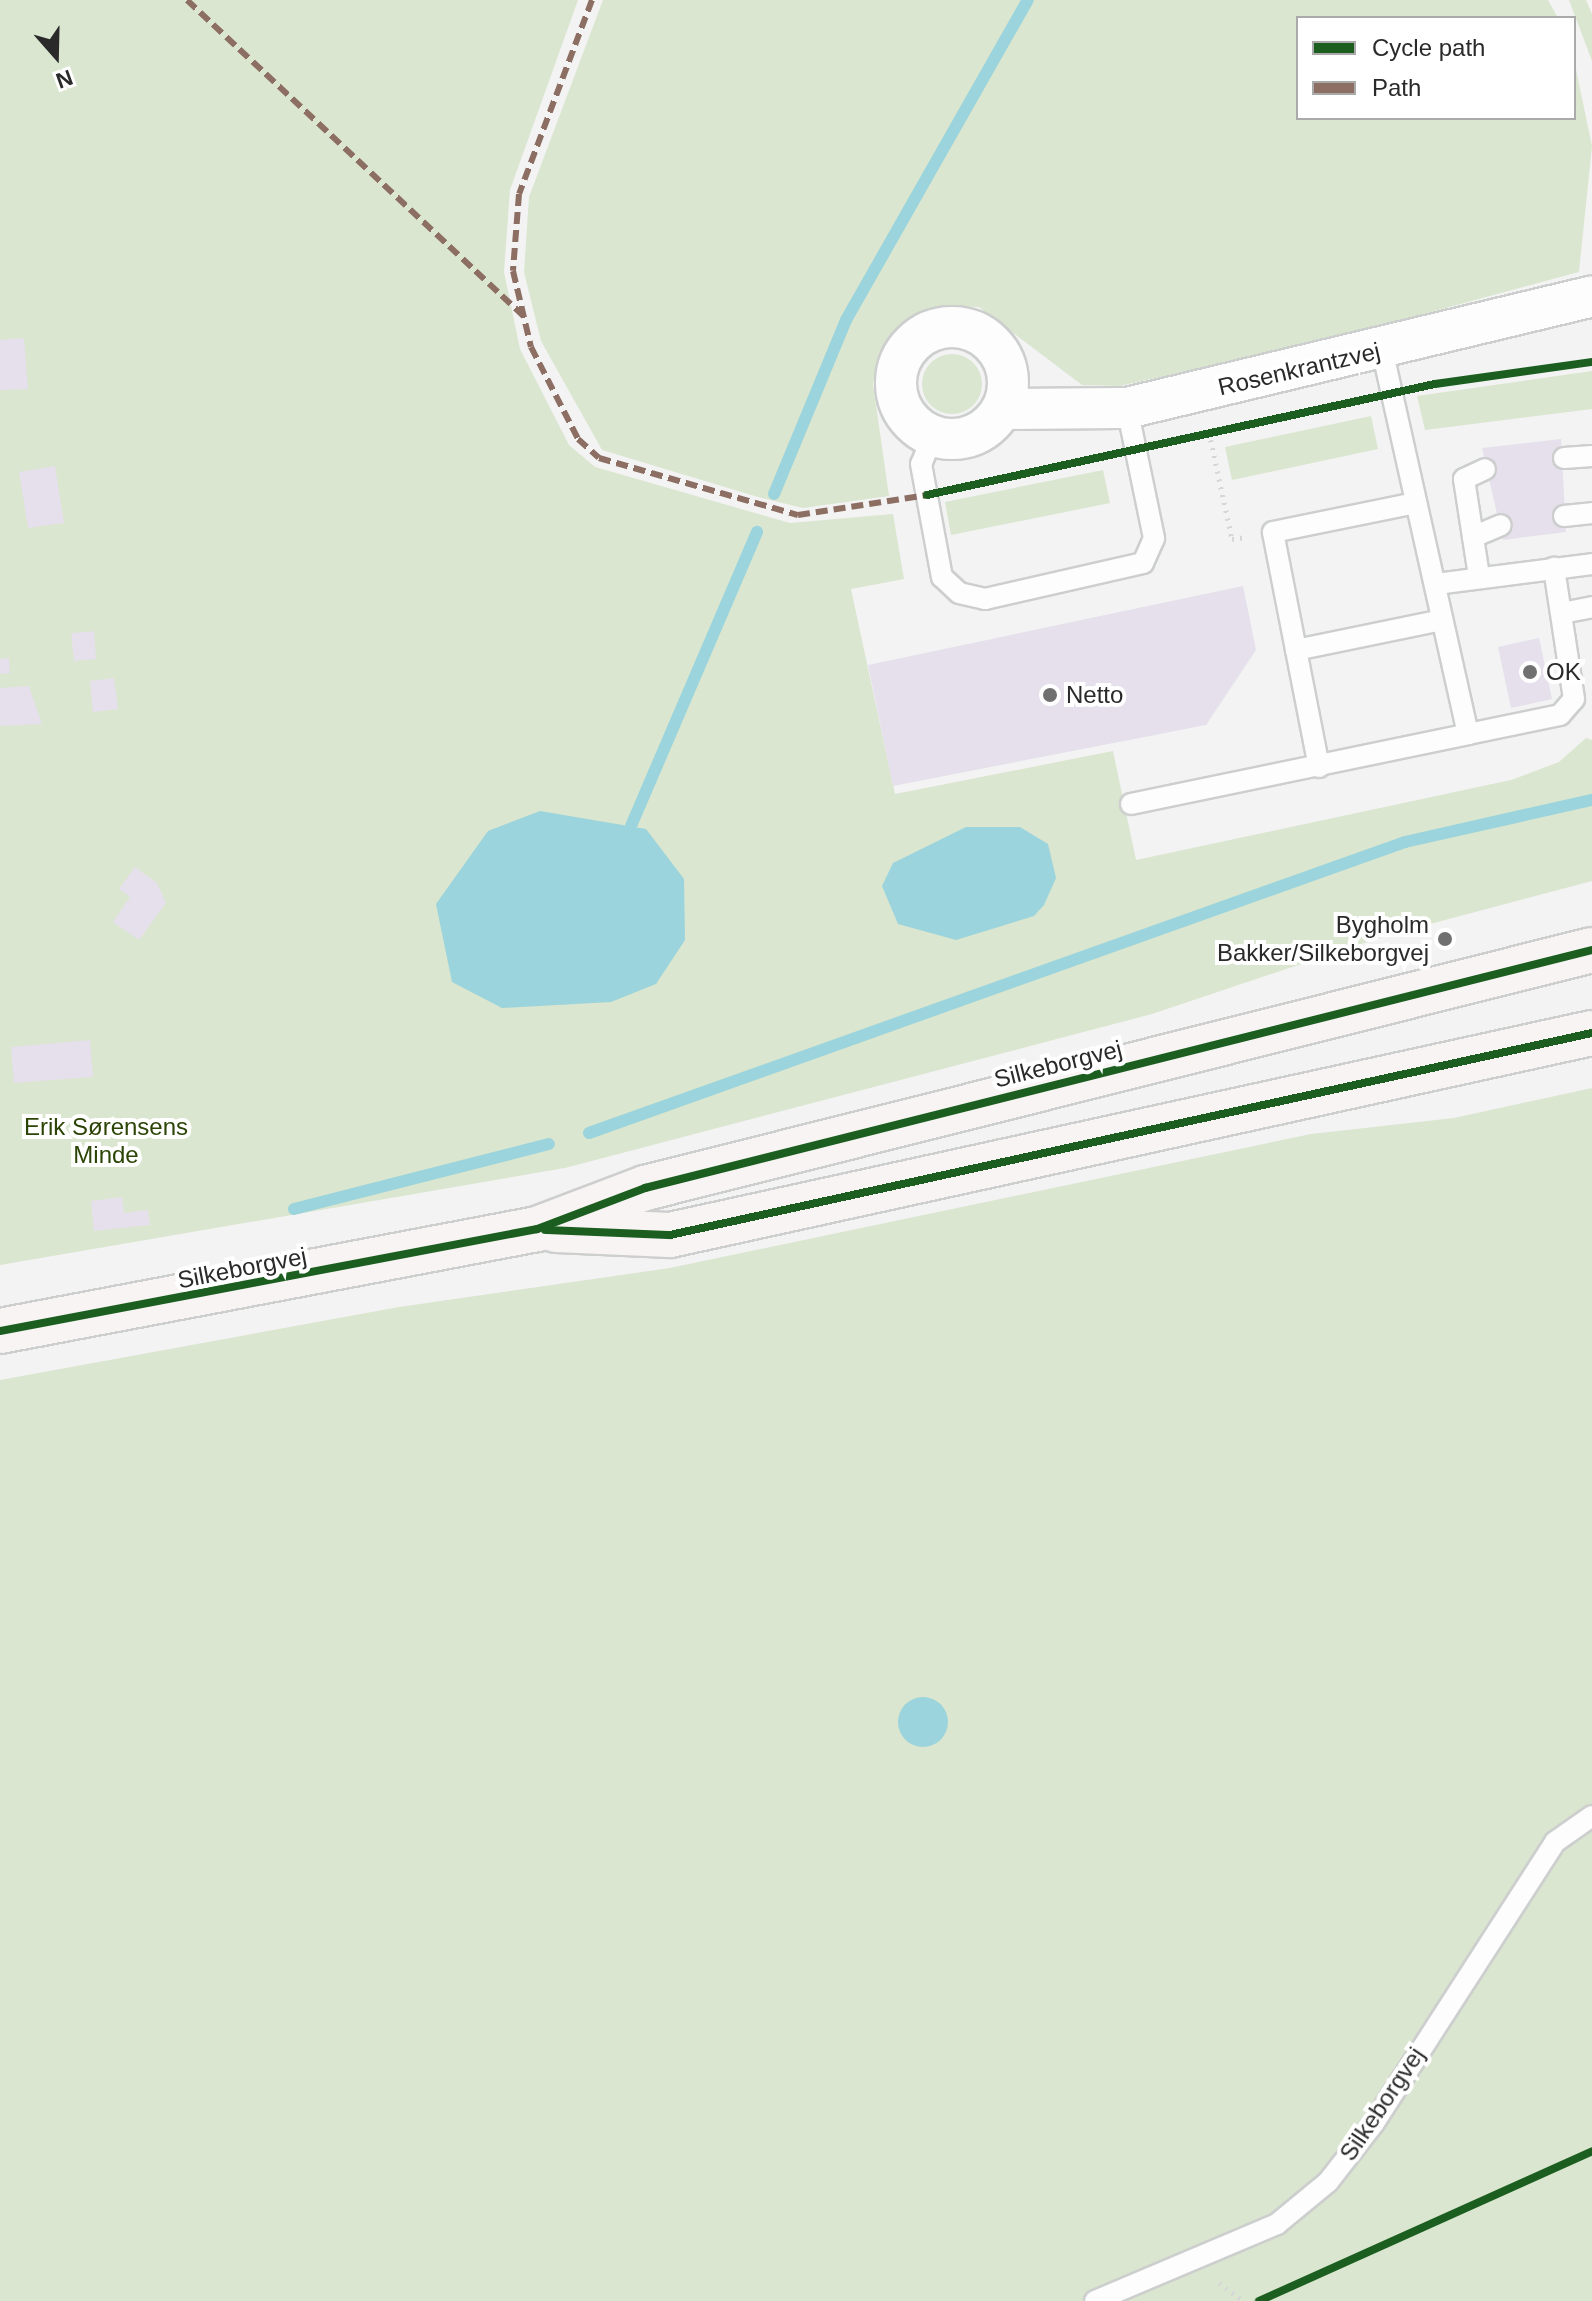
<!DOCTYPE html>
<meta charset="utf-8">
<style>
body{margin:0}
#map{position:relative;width:1592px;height:2301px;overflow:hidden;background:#f3f3f4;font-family:Helvetica,sans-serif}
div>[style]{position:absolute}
.green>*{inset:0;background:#dae6cf}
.round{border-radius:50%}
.water>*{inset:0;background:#9bd4dc}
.stream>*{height:12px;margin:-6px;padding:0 6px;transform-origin:6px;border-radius:6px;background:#9bd4dc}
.building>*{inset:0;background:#e5e0eb}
.path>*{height:5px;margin-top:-2.5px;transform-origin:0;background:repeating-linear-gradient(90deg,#d6d6d6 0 2px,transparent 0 8px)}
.roads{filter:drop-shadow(2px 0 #cdcece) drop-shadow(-2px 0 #cdcece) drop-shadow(0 2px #cdcece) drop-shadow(0 -2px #cdcece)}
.lane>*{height:20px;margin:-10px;padding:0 10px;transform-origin:10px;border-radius:10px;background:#fdfdfd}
.street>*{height:40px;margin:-20px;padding:0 20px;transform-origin:20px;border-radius:20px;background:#fdfdfd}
.street>.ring{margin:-20px;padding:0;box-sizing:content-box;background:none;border:40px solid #fdfdfd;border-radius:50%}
.primary>*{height:44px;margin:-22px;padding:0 22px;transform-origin:22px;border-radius:22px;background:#f7f4f3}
.quiet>*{height:6px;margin-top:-3px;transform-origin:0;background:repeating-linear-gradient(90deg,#8d6e63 0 12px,transparent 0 18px)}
.cycleway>*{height:8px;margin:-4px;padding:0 4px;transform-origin:4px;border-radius:4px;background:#1b5e20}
.dots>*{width:22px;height:22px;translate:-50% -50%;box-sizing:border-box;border:4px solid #fff;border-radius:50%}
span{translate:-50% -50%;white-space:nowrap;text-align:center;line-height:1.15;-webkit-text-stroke:8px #fff;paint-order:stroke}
.street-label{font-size:24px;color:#2a2a2b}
.poi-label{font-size:24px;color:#2a2a2b}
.left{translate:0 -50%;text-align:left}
.right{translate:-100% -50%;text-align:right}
.park-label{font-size:24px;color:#2c4406}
.legend{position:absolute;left:1296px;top:16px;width:280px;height:104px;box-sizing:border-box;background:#fff;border:2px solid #aaa;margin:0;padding:10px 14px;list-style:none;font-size:24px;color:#2a2a2b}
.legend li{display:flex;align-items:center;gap:16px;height:40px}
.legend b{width:40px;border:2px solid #aaa}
.north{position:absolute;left:16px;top:16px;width:80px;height:80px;-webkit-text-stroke:6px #fff;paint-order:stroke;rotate:160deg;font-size:22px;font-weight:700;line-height:32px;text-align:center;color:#2a2a2b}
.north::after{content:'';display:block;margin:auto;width:28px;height:36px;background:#2a2a2b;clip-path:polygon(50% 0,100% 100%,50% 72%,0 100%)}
</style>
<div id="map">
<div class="green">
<i style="clip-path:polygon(0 0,578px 0,510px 190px,504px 272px,520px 349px,569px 445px,595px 467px,790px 523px,893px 514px,904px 579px,851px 589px,895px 794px,1113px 751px,1136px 860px,1511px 780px,1559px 762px,1586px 738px,1592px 740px,1592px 881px,1385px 936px,1152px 1014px,565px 1168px,0 1265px)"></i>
<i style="clip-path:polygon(603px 0,1548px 0,1558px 18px,1298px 18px,1298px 118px,1574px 118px,1574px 60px,1592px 146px,1579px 272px,1316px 343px,1119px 386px,1082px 385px,979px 307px,939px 306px,906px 320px,882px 347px,873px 384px,889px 496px,803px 508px,758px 497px,602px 450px,541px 341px,524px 272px,529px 197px)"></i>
<i style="clip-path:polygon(1569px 0,1586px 0,1592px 14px,1592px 61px)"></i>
<i class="round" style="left:922px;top:354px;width:60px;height:60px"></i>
<i style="clip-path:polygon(1592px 371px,1592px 409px,1425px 430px,1417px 396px)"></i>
<i style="clip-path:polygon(1371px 416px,1378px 449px,1232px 480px,1225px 447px)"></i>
<i style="clip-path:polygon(1103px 470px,1110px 503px,951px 535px,945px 502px)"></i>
<i style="clip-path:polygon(1592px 1088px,1592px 2301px,0 2301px,0 1380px,399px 1307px,670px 1268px,1311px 1134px,1454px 1118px)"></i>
</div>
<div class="water">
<i style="clip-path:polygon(540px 811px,646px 829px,684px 879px,685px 940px,656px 984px,611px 1002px,502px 1008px,452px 982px,436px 904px,488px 831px)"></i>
<i style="clip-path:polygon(966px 827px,1020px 827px,1048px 844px,1056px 878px,1044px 905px,1034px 916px,956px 940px,898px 924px,882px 886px,893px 863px)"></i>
<i class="round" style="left:898px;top:1697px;width:50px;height:50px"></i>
</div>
<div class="stream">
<i style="left:774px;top:494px;width:188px;rotate:-67.5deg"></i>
<i style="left:846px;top:320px;width:368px;rotate:-60.4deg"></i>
<i style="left:631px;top:826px;width:320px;rotate:-66.8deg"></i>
<i style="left:589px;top:1133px;width:866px;rotate:-19.63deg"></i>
<i style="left:1405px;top:842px;width:192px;rotate:-12.7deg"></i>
<i style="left:294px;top:1209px;width:263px;rotate:-14.3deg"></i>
</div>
<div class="building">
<i style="clip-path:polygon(24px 338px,28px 389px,0 390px,0 340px)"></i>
<i style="clip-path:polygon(1561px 439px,1566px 532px,1503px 540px,1482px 448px)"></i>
<i style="clip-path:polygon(55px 466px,64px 523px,28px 528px,19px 472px)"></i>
<i style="clip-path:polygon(1243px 586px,1256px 650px,1206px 725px,893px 786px,868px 665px)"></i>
<i style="clip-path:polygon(94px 631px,96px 659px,74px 661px,71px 633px)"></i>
<i style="clip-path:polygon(1539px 638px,1552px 699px,1511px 708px,1498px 647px)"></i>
<i style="clip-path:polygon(9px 658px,10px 673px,0 674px,0 659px)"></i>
<i style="clip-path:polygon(114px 678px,118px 709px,93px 712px,90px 681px)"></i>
<i style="clip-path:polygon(29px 686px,42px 724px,0 726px,0 688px)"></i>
<i style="clip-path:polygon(135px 867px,157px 883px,166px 903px,139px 940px,113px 922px,130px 897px,119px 889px)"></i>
<i style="clip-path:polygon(90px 1040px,93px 1077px,14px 1083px,11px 1047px)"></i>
<i style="clip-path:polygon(122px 1197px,124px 1213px,148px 1210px,150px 1225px,94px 1231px,91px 1201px)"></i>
</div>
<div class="path">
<i style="left:1209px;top:432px;width:109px;rotate:77.9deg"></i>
<i style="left:1232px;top:539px;width:13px;rotate:-9deg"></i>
<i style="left:1219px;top:2283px;width:31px;rotate:36deg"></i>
</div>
<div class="roads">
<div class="lane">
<i style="left:933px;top:435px;width:31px;rotate:112deg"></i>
<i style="left:921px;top:464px;width:115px;rotate:79.5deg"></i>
<i style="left:942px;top:577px;width:23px;rotate:43deg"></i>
<i style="left:959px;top:593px;width:27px;rotate:13deg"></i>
<i style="left:985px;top:599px;width:162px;rotate:-12.8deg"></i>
<i style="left:1143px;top:563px;width:27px;rotate:-66deg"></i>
<i style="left:1154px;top:538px;width:133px;rotate:-101.7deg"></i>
<i style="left:1564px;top:458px;width:28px;rotate:-4deg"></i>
<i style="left:1564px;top:516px;width:28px;rotate:-6deg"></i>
<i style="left:1473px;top:537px;width:30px;rotate:-23deg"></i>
<i style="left:1479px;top:576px;width:98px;rotate:-98.8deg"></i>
<i style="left:1464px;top:479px;width:23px;rotate:-25deg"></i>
<i style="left:1436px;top:584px;width:157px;rotate:-7.3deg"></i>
<i style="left:1562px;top:613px;width:31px;rotate:-11deg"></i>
<i style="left:1296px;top:650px;width:149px;rotate:-11.6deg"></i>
<i style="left:1468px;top:734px;width:94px;rotate:-11.7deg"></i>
<i style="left:1560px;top:715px;width:21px;rotate:-49deg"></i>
<i style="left:1574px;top:699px;width:133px;rotate:-98.7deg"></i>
<i style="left:1319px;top:767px;width:239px;rotate:-101.1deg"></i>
<i style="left:1273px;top:532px;width:146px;rotate:-11.5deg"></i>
<i style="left:1131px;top:804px;width:344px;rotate:-11.7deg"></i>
<i style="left:1468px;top:734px;width:394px;rotate:-102.6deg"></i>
<i style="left:1095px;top:2301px;width:198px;rotate:-22.9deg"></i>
<i style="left:1277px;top:2224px;width:66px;rotate:-39.5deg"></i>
<i style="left:1328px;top:2182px;width:75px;rotate:-52.1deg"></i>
<i style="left:1374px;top:2123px;width:334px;rotate:-57.2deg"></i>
<i style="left:1555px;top:1842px;width:45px;rotate:-35.1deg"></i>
</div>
<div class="street">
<i class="ring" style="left:896px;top:327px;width:72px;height:72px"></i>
<i style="left:1003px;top:409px;width:124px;rotate:-0.5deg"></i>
<i style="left:1127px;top:408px;width:478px;rotate:-13.5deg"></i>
</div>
<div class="primary">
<i style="left:556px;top:1230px;width:114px;rotate:2.5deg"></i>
<i style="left:670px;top:1235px;width:944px;rotate:-12.36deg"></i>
<i style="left:0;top:1331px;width:547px;rotate:-10.75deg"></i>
<i style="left:537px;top:1229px;width:116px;rotate:-20.8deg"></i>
<i style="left:645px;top:1188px;width:976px;rotate:-14.11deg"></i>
</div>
</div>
<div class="quiet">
<i style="left:187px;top:0;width:462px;rotate:43.2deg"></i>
<i style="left:592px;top:0;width:207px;rotate:110.6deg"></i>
<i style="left:519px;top:194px;width:77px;rotate:94.5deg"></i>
<i style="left:513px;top:271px;width:78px;rotate:76.7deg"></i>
<i style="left:531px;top:347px;width:103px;rotate:62.9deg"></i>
<i style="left:578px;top:439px;width:28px;rotate:42deg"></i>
<i style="left:599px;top:458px;width:207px;rotate:16deg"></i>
<i style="left:798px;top:515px;width:131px;rotate:-8.8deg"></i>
</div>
<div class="cycleway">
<i style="left:927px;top:495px;width:520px;rotate:-12.33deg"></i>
<i style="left:1435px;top:384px;width:159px;rotate:-8deg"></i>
<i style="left:545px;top:1230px;width:125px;rotate:2.3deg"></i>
<i style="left:670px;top:1235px;width:944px;rotate:-12.36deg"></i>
<i style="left:0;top:1331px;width:547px;rotate:-10.75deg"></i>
<i style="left:537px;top:1229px;width:116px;rotate:-20.8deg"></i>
<i style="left:645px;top:1188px;width:976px;rotate:-14.11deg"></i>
<i style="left:1259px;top:2301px;width:365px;rotate:-24.2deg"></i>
</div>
<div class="dots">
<i style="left:1530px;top:672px;background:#707071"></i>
<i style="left:1050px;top:695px;background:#707071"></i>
<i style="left:1445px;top:939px;background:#707071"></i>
</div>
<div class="street-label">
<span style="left:1299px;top:369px;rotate:-13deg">Rosenkrantzvej</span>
<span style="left:1058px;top:1064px;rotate:-14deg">Silkeborgvej</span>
<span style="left:242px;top:1268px;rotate:-11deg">Silkeborgvej</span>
<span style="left:1382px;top:2104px;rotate:-56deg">Silkeborgvej</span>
</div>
<div class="poi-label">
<span class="left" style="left:1546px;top:672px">OK</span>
<span class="left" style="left:1066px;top:695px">Netto</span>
<span class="right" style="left:1429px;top:939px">Bygholm<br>Bakker/Silkeborgvej</span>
</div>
<div class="park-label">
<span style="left:106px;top:1141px">Erik Sørensens<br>Minde</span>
</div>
<ul class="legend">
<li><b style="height:10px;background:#1b5e20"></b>Cycle path</li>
<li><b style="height:10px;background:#8d6e63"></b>Path</li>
</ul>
<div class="north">N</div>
</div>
